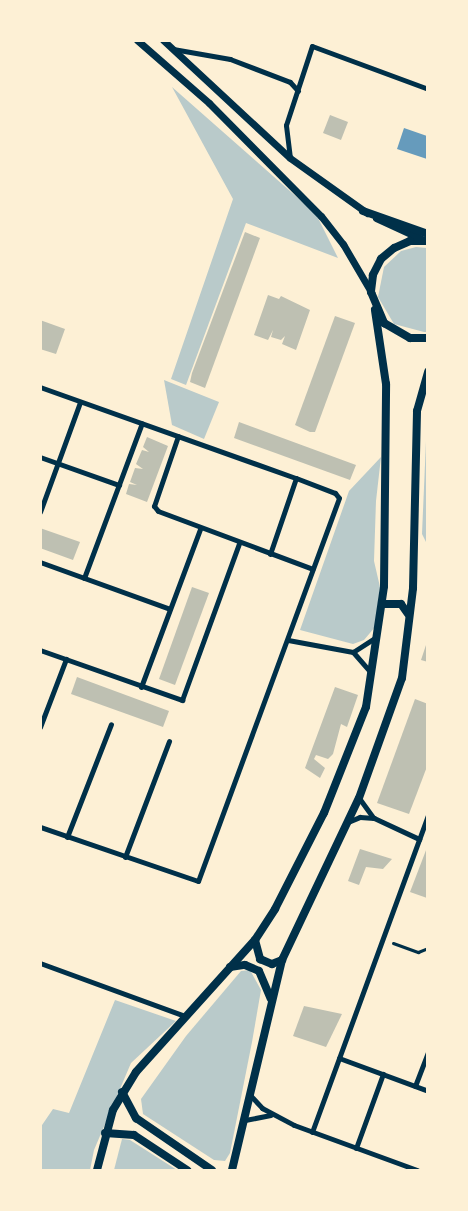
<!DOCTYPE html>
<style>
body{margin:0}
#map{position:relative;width:468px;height:1211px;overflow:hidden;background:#fdf0d5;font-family:"Open Sans",sans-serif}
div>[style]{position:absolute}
.green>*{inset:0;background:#b9caca}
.water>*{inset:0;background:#669bbc}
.building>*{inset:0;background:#bec0b2}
.service>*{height:3px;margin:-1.5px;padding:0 1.5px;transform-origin:1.5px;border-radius:1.5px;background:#003049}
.minor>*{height:5px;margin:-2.5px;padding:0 2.5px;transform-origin:2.5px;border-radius:2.5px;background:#003049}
.tertiary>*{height:7px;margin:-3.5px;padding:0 3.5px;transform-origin:3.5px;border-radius:3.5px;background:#003049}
.secondary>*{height:8px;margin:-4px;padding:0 4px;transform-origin:4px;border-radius:4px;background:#003049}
span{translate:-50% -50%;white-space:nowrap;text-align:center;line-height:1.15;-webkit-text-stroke:4.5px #fdf0d5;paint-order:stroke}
.frame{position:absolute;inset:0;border:42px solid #fdf0d5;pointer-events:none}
</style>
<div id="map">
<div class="green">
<i style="clip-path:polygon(172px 87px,316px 214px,338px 258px,246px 223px,186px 385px,171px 379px,233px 199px)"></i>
<i style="clip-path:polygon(416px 247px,427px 248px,428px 332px,424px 332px,394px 324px,378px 297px,384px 267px,401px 251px)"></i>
<i style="clip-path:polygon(164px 380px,219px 402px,204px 439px,172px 425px)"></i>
<i style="clip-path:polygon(427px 418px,427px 544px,422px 534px)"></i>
<i style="clip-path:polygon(381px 457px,376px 501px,374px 561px,380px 587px,375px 627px,364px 640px,353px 644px,300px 630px,349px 491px)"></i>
<i style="clip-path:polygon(250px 970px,261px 990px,252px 1042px,230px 1153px,225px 1161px,214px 1160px,143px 1114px,141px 1099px,186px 1036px,241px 971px)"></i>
<i style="clip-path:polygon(115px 1000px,176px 1021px,131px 1063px,94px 1150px,90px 1170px,41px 1170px,40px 1128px,53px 1109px,69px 1113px)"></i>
<i style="clip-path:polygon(122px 1139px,130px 1140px,177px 1170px,114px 1170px)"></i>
</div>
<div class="water">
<i style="clip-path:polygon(404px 128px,427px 136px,427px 159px,397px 149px)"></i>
</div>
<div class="building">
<i style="clip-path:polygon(330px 115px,348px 122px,341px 140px,323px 133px)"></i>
<i style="clip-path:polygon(245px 232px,260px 238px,205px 388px,190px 382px,192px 373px)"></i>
<i style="clip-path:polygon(268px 295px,279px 299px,281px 296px,310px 310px,296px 350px,282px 344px,285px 336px,281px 340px,271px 337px,273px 330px,268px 340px,254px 335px)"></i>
<i style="clip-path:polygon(335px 316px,355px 323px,315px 432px,310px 432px,295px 425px)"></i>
<i style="clip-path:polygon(40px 320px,65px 329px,56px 354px,40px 349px)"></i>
<i style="clip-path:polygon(239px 422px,356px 465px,350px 480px,234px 438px)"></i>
<i style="clip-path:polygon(147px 437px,168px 446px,147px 502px,126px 494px,129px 484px,137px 485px,130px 482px,135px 468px,143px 469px,136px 464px,142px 450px,149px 452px,143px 447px)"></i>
<i style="clip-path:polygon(40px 528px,80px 542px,73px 560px,40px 548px)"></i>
<i style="clip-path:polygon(192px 587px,209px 593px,175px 685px,159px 679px)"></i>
<i style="clip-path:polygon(427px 642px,428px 642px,428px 662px,421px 660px)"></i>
<i style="clip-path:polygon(77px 677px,169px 711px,163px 727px,71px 694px)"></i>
<i style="clip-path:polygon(335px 687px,358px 695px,347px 727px,341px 724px,333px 754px,328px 759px,316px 755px,314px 759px,325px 768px,320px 778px,305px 768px)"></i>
<i style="clip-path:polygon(415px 699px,428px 704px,428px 764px,409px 814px,377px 803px)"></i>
<i style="clip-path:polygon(428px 845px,428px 896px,427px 898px,410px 892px)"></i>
<i style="clip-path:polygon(360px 849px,392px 859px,383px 869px,366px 867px,359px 885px,348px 881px)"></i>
<i style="clip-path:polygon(304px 1006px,342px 1014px,326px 1047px,293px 1036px)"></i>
</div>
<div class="service">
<i style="left:393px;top:943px;width:27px;rotate:20deg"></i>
<i style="left:418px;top:952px;width:11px;rotate:-22deg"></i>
</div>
<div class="minor">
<i style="left:173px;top:49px;width:58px;rotate:10deg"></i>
<i style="left:230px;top:59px;width:64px;rotate:21deg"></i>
<i style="left:290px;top:82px;width:12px;rotate:48deg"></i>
<i style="left:290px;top:158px;width:33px;rotate:-97deg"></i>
<i style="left:286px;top:125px;width:83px;rotate:-71.8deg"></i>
<i style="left:312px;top:46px;width:124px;rotate:20.3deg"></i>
<i style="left:40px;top:387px;width:272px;rotate:19.6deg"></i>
<i style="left:296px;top:478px;width:42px;rotate:21deg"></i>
<i style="left:335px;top:493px;width:6px;rotate:51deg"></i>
<i style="left:339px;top:498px;width:408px;rotate:110.2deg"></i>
<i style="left:198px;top:881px;width:167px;rotate:-161.1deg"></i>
<i style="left:178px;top:436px;width:74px;rotate:108.9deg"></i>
<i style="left:154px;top:506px;width:6px;rotate:51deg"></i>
<i style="left:158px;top:511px;width:165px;rotate:20.5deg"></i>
<i style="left:40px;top:457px;width:84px;rotate:19.5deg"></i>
<i style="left:40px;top:512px;width:117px;rotate:-70deg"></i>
<i style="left:270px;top:554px;width:80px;rotate:-71.1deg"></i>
<i style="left:40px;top:562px;width:138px;rotate:19.9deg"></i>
<i style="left:84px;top:578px;width:165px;rotate:-69.5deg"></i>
<i style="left:288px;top:640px;width:66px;rotate:10.5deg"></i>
<i style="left:353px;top:652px;width:28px;rotate:49deg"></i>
<i style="left:40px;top:650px;width:151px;rotate:19.4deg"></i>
<i style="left:182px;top:700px;width:167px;rotate:-70deg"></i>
<i style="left:353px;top:652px;width:27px;rotate:-33deg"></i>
<i style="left:141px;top:687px;width:169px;rotate:-69.5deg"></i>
<i style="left:40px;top:727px;width:73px;rotate:-69.1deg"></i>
<i style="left:359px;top:798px;width:24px;rotate:54deg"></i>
<i style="left:348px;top:822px;width:13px;rotate:-23deg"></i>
<i style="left:360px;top:817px;width:14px;rotate:4deg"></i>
<i style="left:374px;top:818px;width:50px;rotate:25deg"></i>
<i style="left:67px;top:837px;width:121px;rotate:-68.7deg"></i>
<i style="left:125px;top:857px;width:124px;rotate:-69.2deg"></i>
<i style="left:40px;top:963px;width:154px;rotate:20.1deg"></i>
<i style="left:339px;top:1058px;width:95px;rotate:20.3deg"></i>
<i style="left:415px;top:1086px;width:36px;rotate:-69deg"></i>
<i style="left:250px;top:1095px;width:18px;rotate:47deg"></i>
<i style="left:262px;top:1108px;width:36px;rotate:28deg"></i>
<i style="left:294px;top:1125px;width:131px;rotate:20.1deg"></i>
<i style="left:245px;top:1120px;width:26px;rotate:-11deg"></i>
<i style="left:312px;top:1132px;width:338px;rotate:-69.9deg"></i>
<i style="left:356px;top:1148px;width:79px;rotate:-70deg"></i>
</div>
<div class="tertiary">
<i style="left:137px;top:40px;width:96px;rotate:41.2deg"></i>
<i style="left:209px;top:103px;width:159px;rotate:45.3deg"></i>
<i style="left:321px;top:216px;width:36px;rotate:52deg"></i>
<i style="left:343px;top:244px;width:56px;rotate:59.7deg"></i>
<i style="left:163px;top:40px;width:173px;rotate:42.9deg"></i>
<i style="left:290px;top:158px;width:95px;rotate:35.5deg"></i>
<i style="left:376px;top:218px;width:55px;rotate:24.7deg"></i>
</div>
<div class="secondary">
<i style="left:363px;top:211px;width:69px;rotate:19.5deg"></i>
<i style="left:428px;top:241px;width:18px;rotate:180deg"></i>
<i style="left:410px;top:241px;width:17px;rotate:156deg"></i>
<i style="left:394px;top:248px;width:17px;rotate:140deg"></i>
<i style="left:381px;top:259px;width:18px;rotate:117deg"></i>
<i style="left:373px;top:275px;width:17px;rotate:97deg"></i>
<i style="left:371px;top:292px;width:34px;rotate:67deg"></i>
<i style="left:384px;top:323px;width:30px;rotate:30deg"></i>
<i style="left:410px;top:338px;width:18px"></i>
<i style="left:383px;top:604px;width:18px"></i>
<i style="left:401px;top:604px;width:12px;rotate:55deg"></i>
<i style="left:255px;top:940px;width:20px;rotate:75deg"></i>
<i style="left:260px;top:959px;width:13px;rotate:23deg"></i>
<i style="left:272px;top:964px;width:11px;rotate:-22deg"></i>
<i style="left:230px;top:967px;width:15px;rotate:-8deg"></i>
<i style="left:245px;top:965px;width:15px;rotate:23deg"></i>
<i style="left:259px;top:971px;width:30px;rotate:67deg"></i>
<i style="left:122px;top:1092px;width:30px;rotate:62deg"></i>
<i style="left:136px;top:1118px;width:92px;rotate:34.4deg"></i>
<i style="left:105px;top:1133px;width:29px;rotate:4deg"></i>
<i style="left:134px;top:1135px;width:64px;rotate:33.4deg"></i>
<i style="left:97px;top:1170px;width:62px;rotate:-75.1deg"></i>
<i style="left:113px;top:1110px;width:44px;rotate:-58.8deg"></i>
<i style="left:136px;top:1072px;width:178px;rotate:-48deg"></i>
<i style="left:255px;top:940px;width:37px;rotate:-57deg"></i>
<i style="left:275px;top:909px;width:108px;rotate:-63deg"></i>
<i style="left:324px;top:813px;width:114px;rotate:-68.4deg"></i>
<i style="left:366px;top:707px;width:122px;rotate:-81.5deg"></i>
<i style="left:384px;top:586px;width:202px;rotate:-89.4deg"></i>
<i style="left:386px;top:384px;width:75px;rotate:-98.5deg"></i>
<i style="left:232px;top:1170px;width:216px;rotate:-76.6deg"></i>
<i style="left:282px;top:960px;width:179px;rotate:-64.6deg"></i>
<i style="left:359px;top:798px;width:127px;rotate:-70.3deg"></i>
<i style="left:402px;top:678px;width:91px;rotate:-83deg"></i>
<i style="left:413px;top:588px;width:177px;rotate:-88.7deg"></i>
<i style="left:417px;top:411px;width:41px;rotate:-74.2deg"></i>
</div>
<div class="frame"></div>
</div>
